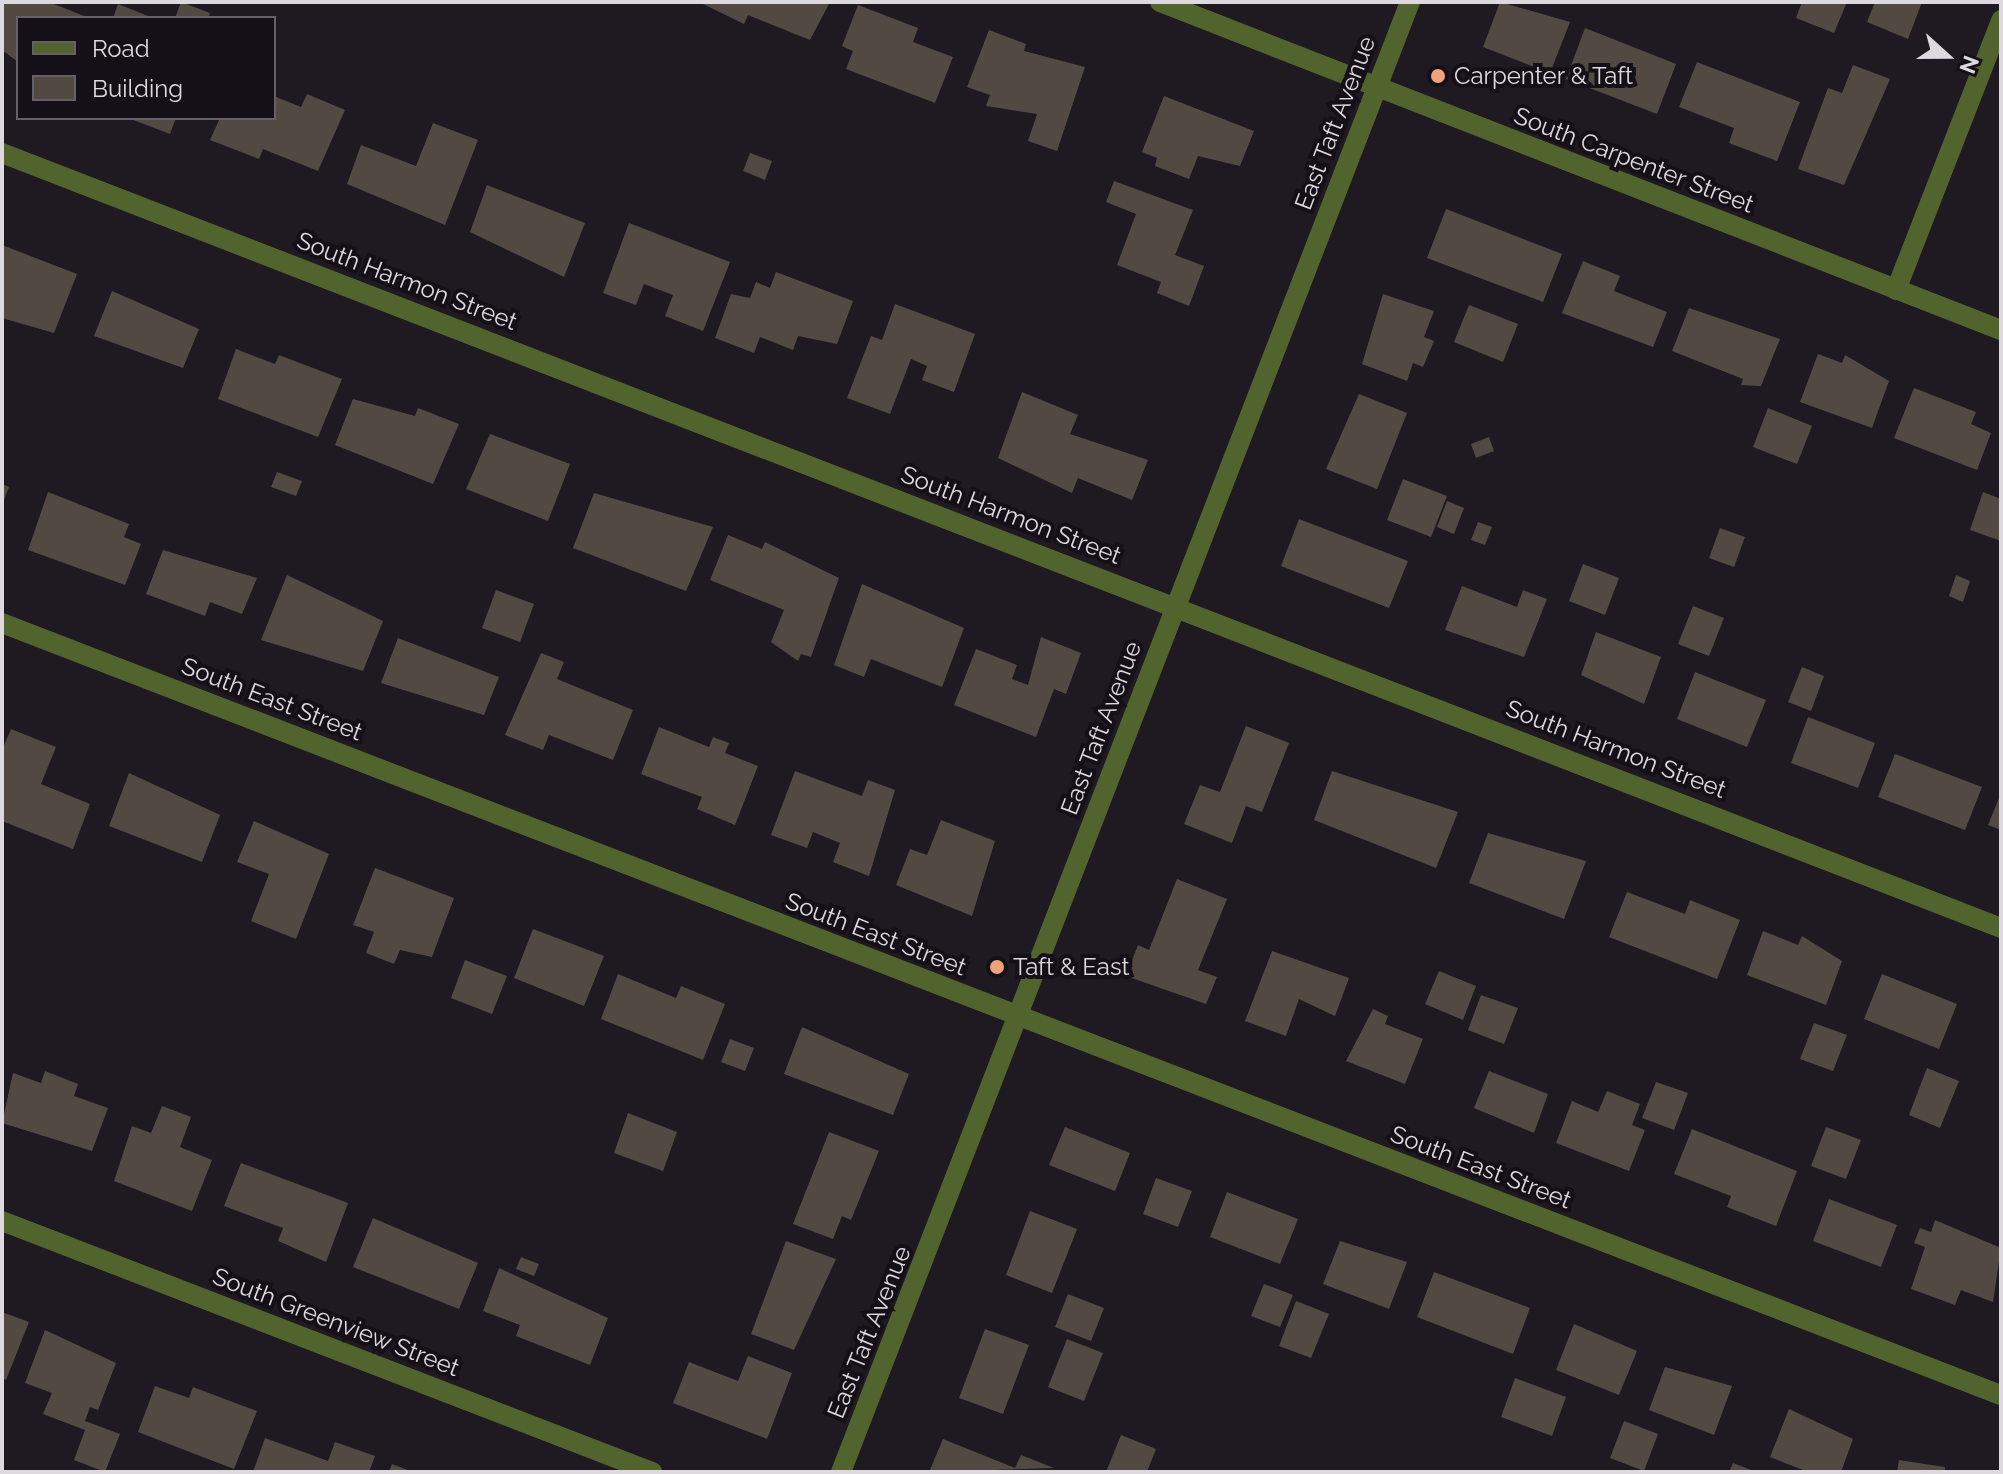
<!DOCTYPE html>
<style>
body{margin:0}
#map{position:relative;width:2003px;height:1474px;overflow:hidden;background:#1f1921;font-family:Raleway,sans-serif}
div>[style]{position:absolute}
.building>*{inset:0;background:#524a42}
.minor>*{height:20px;margin:-10px;padding:0 10px;transform-origin:10px;border-radius:10px;background:#52642d}
.dots>*{width:22px;height:22px;translate:-50% -50%;box-sizing:border-box;border:4px solid #151017;border-radius:50%}
span{translate:-50% -50%;white-space:nowrap;text-align:center;line-height:1.15;-webkit-text-stroke:8px #151017;paint-order:stroke}
.poi-label{font-size:24px;color:#ddd9de}
.left{translate:0 -50%;text-align:left}
.street-label{font-size:24px;color:#ddd9de}
.frame{position:absolute;inset:0;border:4px solid #ddd9de;pointer-events:none}
.legend{position:absolute;left:16px;top:16px;width:260px;height:104px;box-sizing:border-box;background:#151017;border:2px solid #656067;margin:0;padding:10px 14px;list-style:none;font-size:24px;color:#ddd9de}
.legend li{display:flex;align-items:center;gap:16px;height:40px}
.legend b{width:40px;border:2px solid #656067}
.north{position:absolute;left:1907px;top:16px;width:80px;height:80px;-webkit-text-stroke:6px #151017;paint-order:stroke;rotate:111deg;font-size:22px;font-weight:700;line-height:32px;text-align:center;color:#ddd9de}
.north::after{content:'';display:block;margin:auto;width:28px;height:36px;background:#ddd9de;clip-path:polygon(50% 0,100% 100%,50% 72%,0 100%)}
</style>
<div id="map">
<div class="building">
<i style="clip-path:polygon(2px 2px,49px 2px,84px 16px,18px 18px,18px 62px,2px 50px)"></i>
<i style="clip-path:polygon(181px 2px,210px 13px,208px 18px,175px 18px)"></i>
<i style="clip-path:polygon(699px 2px,830px 2px,810px 40px,748px 15px,744px 24px)"></i>
<i style="clip-path:polygon(1500px 2px,1570px 22px,1550px 73px,1483px 47px)"></i>
<i style="clip-path:polygon(1802px 2px,1847px 2px,1834px 33px,1796px 18px)"></i>
<i style="clip-path:polygon(1875px 2px,1922px 2px,1908px 39px,1867px 22px)"></i>
<i style="clip-path:polygon(118px 4px,153px 18px,113px 18px)"></i>
<i style="clip-path:polygon(858px 5px,918px 28px,913px 42px,953px 57px,935px 103px,846px 69px,853px 51px,842px 46px)"></i>
<i style="clip-path:polygon(1585px 28px,1676px 64px,1657px 114px,1566px 79px)"></i>
<i style="clip-path:polygon(989px 30px,1026px 44px,1024px 51px,1085px 67px,1057px 151px,1028px 141px,1037px 114px,986px 106px,990px 95px,967px 87px)"></i>
<i style="clip-path:polygon(1697px 62px,1800px 102px,1777px 161px,1729px 143px,1734px 128px,1679px 107px)"></i>
<i style="clip-path:polygon(1853px 65px,1890px 79px,1844px 185px,1798px 169px,1828px 88px,1842px 93px)"></i>
<i style="clip-path:polygon(307px 94px,345px 110px,318px 171px,263px 149px,259px 159px,210px 140px,220px 118px,274px 118px,274px 96px,301px 107px)"></i>
<i style="clip-path:polygon(1164px 96px,1254px 131px,1240px 166px,1198px 156px,1189px 179px,1155px 166px,1157px 158px,1142px 152px)"></i>
<i style="clip-path:polygon(128px 118px,176px 118px,170px 134px)"></i>
<i style="clip-path:polygon(433px 123px,478px 140px,445px 225px,347px 184px,361px 145px,416px 166px)"></i>
<i style="clip-path:polygon(750px 153px,772px 161px,765px 180px,743px 171px)"></i>
<i style="clip-path:polygon(1114px 181px,1193px 210px,1175px 255px,1204px 266px,1189px 306px,1157px 293px,1161px 282px,1117px 265px,1136px 214px,1106px 202px)"></i>
<i style="clip-path:polygon(487px 185px,585px 223px,564px 277px,470px 232px)"></i>
<i style="clip-path:polygon(1446px 209px,1562px 254px,1543px 302px,1427px 258px)"></i>
<i style="clip-path:polygon(629px 223px,730px 262px,703px 331px,665px 316px,673px 295px,644px 284px,636px 305px,603px 293px)"></i>
<i style="clip-path:polygon(2px 245px,77px 274px,54px 333px,2px 318px)"></i>
<i style="clip-path:polygon(1583px 261px,1620px 276px,1614px 291px,1667px 312px,1653px 347px,1562px 313px)"></i>
<i style="clip-path:polygon(776px 272px,853px 301px,837px 344px,798px 336px,793px 350px,760px 337px,754px 353px,715px 338px,731px 294px,750px 298px,756px 282px,770px 288px)"></i>
<i style="clip-path:polygon(112px 291px,199px 329px,183px 368px,94px 336px)"></i>
<i style="clip-path:polygon(1383px 294px,1434px 311px,1424px 337px,1434px 341px,1423px 367px,1413px 363px,1407px 381px,1362px 364px)"></i>
<i style="clip-path:polygon(895px 304px,975px 334px,954px 392px,922px 380px,927px 366px,911px 359px,890px 414px,847px 398px,871px 336px,882px 340px)"></i>
<i style="clip-path:polygon(1469px 305px,1518px 324px,1503px 362px,1454px 342px)"></i>
<i style="clip-path:polygon(1689px 308px,1780px 339px,1761px 386px,1741px 385px,1743px 379px,1672px 351px)"></i>
<i style="clip-path:polygon(236px 349px,275px 364px,279px 355px,342px 379px,318px 437px,218px 399px)"></i>
<i style="clip-path:polygon(1818px 354px,1842px 363px,1845px 355px,1889px 381px,1872px 428px,1800px 402px)"></i>
<i style="clip-path:polygon(1914px 388px,1976px 412px,1971px 424px,1991px 433px,1977px 470px,1894px 438px)"></i>
<i style="clip-path:polygon(1022px 392px,1078px 415px,1070px 434px,1148px 460px,1132px 500px,1078px 478px,1072px 493px,998px 458px)"></i>
<i style="clip-path:polygon(1359px 394px,1407px 413px,1377px 489px,1326px 469px)"></i>
<i style="clip-path:polygon(353px 399px,415px 416px,418px 408px,459px 424px,433px 484px,335px 445px)"></i>
<i style="clip-path:polygon(1768px 408px,1812px 426px,1797px 464px,1753px 447px)"></i>
<i style="clip-path:polygon(490px 434px,570px 464px,548px 521px,466px 489px)"></i>
<i style="clip-path:polygon(1489px 437px,1494px 451px,1476px 458px,1471px 444px)"></i>
<i style="clip-path:polygon(277px 472px,302px 481px,296px 496px,271px 487px)"></i>
<i style="clip-path:polygon(1403px 479px,1447px 496px,1431px 537px,1387px 520px)"></i>
<i style="clip-path:polygon(2px 484px,9px 487px,2px 505px)"></i>
<i style="clip-path:polygon(48px 492px,129px 524px,124px 537px,141px 544px,125px 585px,28px 550px)"></i>
<i style="clip-path:polygon(1983px 492px,2001px 499px,2001px 541px,1970px 530px)"></i>
<i style="clip-path:polygon(594px 493px,713px 527px,686px 591px,573px 548px)"></i>
<i style="clip-path:polygon(1447px 501px,1464px 508px,1454px 534px,1437px 527px)"></i>
<i style="clip-path:polygon(1299px 519px,1408px 561px,1389px 608px,1281px 566px)"></i>
<i style="clip-path:polygon(1478px 522px,1492px 527px,1485px 545px,1471px 540px)"></i>
<i style="clip-path:polygon(1720px 528px,1745px 537px,1734px 567px,1709px 558px)"></i>
<i style="clip-path:polygon(728px 535px,762px 549px,765px 542px,839px 578px,811px 657px,801px 654px,798px 661px,771px 642px,784px 610px,710px 580px)"></i>
<i style="clip-path:polygon(163px 550px,257px 578px,242px 614px,210px 602px,205px 616px,146px 594px)"></i>
<i style="clip-path:polygon(1583px 564px,1619px 578px,1605px 615px,1569px 601px)"></i>
<i style="clip-path:polygon(287px 575px,383px 621px,363px 671px,261px 640px)"></i>
<i style="clip-path:polygon(1956px 575px,1970px 581px,1963px 602px,1949px 596px)"></i>
<i style="clip-path:polygon(862px 584px,964px 628px,942px 687px,871px 659px,864px 677px,834px 665px)"></i>
<i style="clip-path:polygon(1462px 586px,1517px 607px,1523px 590px,1547px 599px,1524px 657px,1445px 630px)"></i>
<i style="clip-path:polygon(496px 590px,534px 604px,520px 642px,482px 628px)"></i>
<i style="clip-path:polygon(1693px 606px,1724px 618px,1709px 656px,1678px 644px)"></i>
<i style="clip-path:polygon(1596px 632px,1661px 657px,1644px 704px,1581px 675px)"></i>
<i style="clip-path:polygon(1041px 637px,1081px 653px,1066px 694px,1054px 689px,1036px 737px,954px 705px,976px 649px,1017px 665px,1012px 679px,1028px 685px)"></i>
<i style="clip-path:polygon(398px 638px,499px 677px,484px 715px,381px 683px)"></i>
<i style="clip-path:polygon(541px 653px,564px 662px,557px 679px,633px 710px,613px 760px,549px 735px,543px 750px,505px 735px)"></i>
<i style="clip-path:polygon(1802px 667px,1824px 676px,1811px 711px,1788px 702px)"></i>
<i style="clip-path:polygon(1695px 672px,1766px 700px,1747px 747px,1677px 719px)"></i>
<i style="clip-path:polygon(1808px 717px,1875px 743px,1858px 788px,1791px 763px)"></i>
<i style="clip-path:polygon(1246px 726px,1289px 743px,1262px 812px,1246px 806px,1232px 843px,1184px 824px,1200px 785px,1220px 792px)"></i>
<i style="clip-path:polygon(659px 727px,709px 747px,713px 737px,729px 743px,725px 753px,758px 766px,735px 825px,697px 809px,702px 797px,641px 774px)"></i>
<i style="clip-path:polygon(11px 729px,56px 747px,41px 784px,90px 804px,73px 849px,2px 821px,2px 750px)"></i>
<i style="clip-path:polygon(1895px 754px,1982px 787px,1965px 830px,1878px 797px)"></i>
<i style="clip-path:polygon(795px 771px,862px 796px,868px 780px,895px 790px,869px 876px,833px 862px,840px 843px,813px 832px,807px 848px,771px 835px)"></i>
<i style="clip-path:polygon(1332px 771px,1458px 812px,1436px 868px,1314px 820px)"></i>
<i style="clip-path:polygon(129px 773px,220px 815px,202px 862px,109px 826px)"></i>
<i style="clip-path:polygon(2001px 793px,2001px 830px,1988px 825px)"></i>
<i style="clip-path:polygon(941px 820px,995px 841px,972px 916px,896px 885px,910px 849px,927px 855px)"></i>
<i style="clip-path:polygon(254px 821px,329px 854px,296px 939px,251px 921px,269px 874px,237px 862px)"></i>
<i style="clip-path:polygon(1488px 833px,1586px 861px,1564px 919px,1469px 883px)"></i>
<i style="clip-path:polygon(375px 868px,454px 898px,432px 957px,400px 950px,394px 964px,366px 953px,374px 932px,353px 925px)"></i>
<i style="clip-path:polygon(1177px 879px,1227px 899px,1198px 970px,1217px 977px,1206px 1004px,1126px 976px,1138px 945px,1149px 950px)"></i>
<i style="clip-path:polygon(1627px 892px,1685px 914px,1690px 900px,1740px 920px,1717px 979px,1609px 937px)"></i>
<i style="clip-path:polygon(533px 929px,604px 956px,584px 1006px,514px 978px)"></i>
<i style="clip-path:polygon(1763px 931px,1798px 945px,1802px 936px,1842px 961px,1826px 1005px,1747px 975px)"></i>
<i style="clip-path:polygon(1272px 951px,1349px 978px,1335px 1016px,1299px 999px,1286px 1036px,1245px 1021px)"></i>
<i style="clip-path:polygon(465px 960px,507px 976px,492px 1014px,451px 998px)"></i>
<i style="clip-path:polygon(1439px 971px,1476px 986px,1463px 1020px,1425px 1004px)"></i>
<i style="clip-path:polygon(618px 974px,676px 998px,681px 986px,725px 1004px,703px 1060px,601px 1019px)"></i>
<i style="clip-path:polygon(1882px 974px,1957px 1004px,1939px 1049px,1864px 1019px)"></i>
<i style="clip-path:polygon(1481px 995px,1518px 1008px,1504px 1044px,1468px 1030px)"></i>
<i style="clip-path:polygon(1373px 1009px,1388px 1016px,1385px 1024px,1423px 1039px,1405px 1084px,1346px 1061px)"></i>
<i style="clip-path:polygon(1814px 1023px,1847px 1035px,1833px 1071px,1800px 1059px)"></i>
<i style="clip-path:polygon(802px 1027px,909px 1074px,893px 1115px,784px 1074px)"></i>
<i style="clip-path:polygon(730px 1039px,754px 1048px,745px 1071px,721px 1062px)"></i>
<i style="clip-path:polygon(1927px 1068px,1959px 1081px,1940px 1128px,1909px 1115px)"></i>
<i style="clip-path:polygon(45px 1071px,78px 1084px,74px 1096px,108px 1108px,92px 1151px,2px 1123px,13px 1073px,41px 1083px)"></i>
<i style="clip-path:polygon(1489px 1071px,1548px 1094px,1534px 1133px,1474px 1108px)"></i>
<i style="clip-path:polygon(1656px 1082px,1688px 1093px,1674px 1130px,1642px 1118px)"></i>
<i style="clip-path:polygon(1607px 1091px,1640px 1104px,1632px 1125px,1645px 1130px,1629px 1171px,1556px 1143px,1572px 1101px,1598px 1112px)"></i>
<i style="clip-path:polygon(162px 1106px,191px 1117px,180px 1147px,212px 1160px,192px 1211px,114px 1181px,132px 1126px,151px 1133px)"></i>
<i style="clip-path:polygon(628px 1113px,677px 1132px,663px 1171px,614px 1153px)"></i>
<i style="clip-path:polygon(1065px 1127px,1130px 1153px,1115px 1191px,1049px 1165px)"></i>
<i style="clip-path:polygon(1826px 1127px,1861px 1140px,1846px 1179px,1811px 1166px)"></i>
<i style="clip-path:polygon(1692px 1129px,1797px 1171px,1776px 1226px,1727px 1207px,1731px 1196px,1674px 1174px)"></i>
<i style="clip-path:polygon(829px 1132px,879px 1151px,851px 1220px,842px 1216px,833px 1239px,793px 1224px)"></i>
<i style="clip-path:polygon(241px 1163px,348px 1203px,326px 1262px,278px 1241px,283px 1228px,224px 1206px)"></i>
<i style="clip-path:polygon(1156px 1178px,1192px 1191px,1178px 1227px,1143px 1214px)"></i>
<i style="clip-path:polygon(1227px 1192px,1298px 1219px,1280px 1264px,1210px 1237px)"></i>
<i style="clip-path:polygon(1829px 1199px,1897px 1225px,1881px 1267px,1813px 1241px)"></i>
<i style="clip-path:polygon(1030px 1211px,1077px 1229px,1052px 1293px,1006px 1275px)"></i>
<i style="clip-path:polygon(373px 1218px,478px 1263px,459px 1309px,353px 1267px)"></i>
<i style="clip-path:polygon(1935px 1220px,2001px 1248px,1993px 1302px,1961px 1290px,1955px 1305px,1911px 1289px,1925px 1247px,1914px 1243px,1920px 1228px,1931px 1232px)"></i>
<i style="clip-path:polygon(786px 1241px,836px 1259px,794px 1350px,751px 1334px)"></i>
<i style="clip-path:polygon(1340px 1241px,1407px 1262px,1389px 1309px,1323px 1284px)"></i>
<i style="clip-path:polygon(521px 1257px,539px 1264px,534px 1276px,516px 1269px)"></i>
<i style="clip-path:polygon(499px 1268px,608px 1318px,590px 1365px,516px 1336px,520px 1325px,483px 1311px)"></i>
<i style="clip-path:polygon(1434px 1272px,1530px 1308px,1513px 1354px,1417px 1317px)"></i>
<i style="clip-path:polygon(1264px 1284px,1293px 1295px,1280px 1327px,1251px 1316px)"></i>
<i style="clip-path:polygon(1068px 1294px,1104px 1308px,1091px 1341px,1055px 1327px)"></i>
<i style="clip-path:polygon(1296px 1301px,1329px 1314px,1311px 1358px,1279px 1346px)"></i>
<i style="clip-path:polygon(2px 1312px,29px 1322px,6px 1380px,2px 1378px)"></i>
<i style="clip-path:polygon(1574px 1324px,1637px 1351px,1619px 1395px,1556px 1370px)"></i>
<i style="clip-path:polygon(985px 1329px,1029px 1345px,1003px 1414px,959px 1398px)"></i>
<i style="clip-path:polygon(45px 1330px,116px 1363px,98px 1410px,90px 1407px,85px 1421px,120px 1434px,105px 1472px,74px 1460px,85px 1430px,43px 1414px,52px 1393px,25px 1383px)"></i>
<i style="clip-path:polygon(1067px 1339px,1103px 1353px,1084px 1401px,1048px 1387px)"></i>
<i style="clip-path:polygon(748px 1356px,792px 1373px,767px 1439px,673px 1403px,689px 1362px,738px 1381px)"></i>
<i style="clip-path:polygon(1665px 1367px,1732px 1386px,1714px 1435px,1649px 1410px)"></i>
<i style="clip-path:polygon(1515px 1378px,1566px 1397px,1552px 1436px,1501px 1417px)"></i>
<i style="clip-path:polygon(155px 1386px,189px 1398px,193px 1387px,257px 1411px,234px 1469px,138px 1432px)"></i>
<i style="clip-path:polygon(1789px 1409px,1853px 1439px,1841px 1472px,1808px 1472px,1770px 1457px)"></i>
<i style="clip-path:polygon(1624px 1421px,1658px 1434px,1644px 1471px,1610px 1458px)"></i>
<i style="clip-path:polygon(1121px 1435px,1156px 1449px,1147px 1472px,1106px 1472px)"></i>
<i style="clip-path:polygon(265px 1438px,328px 1461px,335px 1442px,375px 1456px,369px 1472px,253px 1472px)"></i>
<i style="clip-path:polygon(943px 1439px,1015px 1468px,1021px 1455px,1054px 1468px,929px 1472px)"></i>
<i style="clip-path:polygon(1899px 1460px,1945px 1467px,1945px 1472px,1897px 1472px)"></i>
<i style="clip-path:polygon(1733px 1463px,1756px 1472px,1729px 1472px)"></i>
<i style="clip-path:polygon(392px 1464px,413px 1472px,389px 1472px)"></i>
</div>
<div class="minor">
<i style="left:1160px;top:2px;width:903px;rotate:21.31deg"></i>
<i style="left:2px;top:153px;width:2144px;rotate:21.19deg"></i>
<i style="left:1896px;top:290px;width:290px;rotate:-68.7deg"></i>
<i style="left:2px;top:623px;width:2143px;rotate:21.12deg"></i>
<i style="left:2px;top:1221px;width:697px;rotate:21.11deg"></i>
<i style="left:841px;top:1472px;width:1576px;rotate:-68.84deg"></i>
</div>
<div class="dots">
<i style="left:1438px;top:76px;background:#f0a27b"></i>
<i style="left:997px;top:967px;background:#f0a27b"></i>
</div>
<div class="poi-label">
<span class="left" style="left:1454px;top:76px">Carpenter &amp; Taft</span>
<span class="left" style="left:1013px;top:967px">Taft &amp; East</span>
</div>
<div class="street-label">
<span style="left:1335px;top:123px;rotate:-69deg">East Taft Avenue</span>
<span style="left:1634px;top:160px;rotate:21deg">South Carpenter Street</span>
<span style="left:407px;top:281px;rotate:21deg">South Harmon Street</span>
<span style="left:1011px;top:515px;rotate:21deg">South Harmon Street</span>
<span style="left:272px;top:699px;rotate:21deg">South East Street</span>
<span style="left:1101px;top:728px;rotate:-69deg">East Taft Avenue</span>
<span style="left:1616px;top:749px;rotate:21deg">South Harmon Street</span>
<span style="left:876px;top:934px;rotate:21deg">South East Street</span>
<span style="left:1481px;top:1167px;rotate:21deg">South East Street</span>
<span style="left:336px;top:1322px;rotate:21deg">South Greenview Street</span>
<span style="left:869px;top:1332px;rotate:-68deg">East Taft Avenue</span>
</div>
<div class="frame"></div>
<ul class="legend">
<li><b style="height:10px;background:#52642d"></b>Road</li>
<li><b style="height:22px;background:#524a42"></b>Building</li>
</ul>
<div class="north">N</div>
</div>
